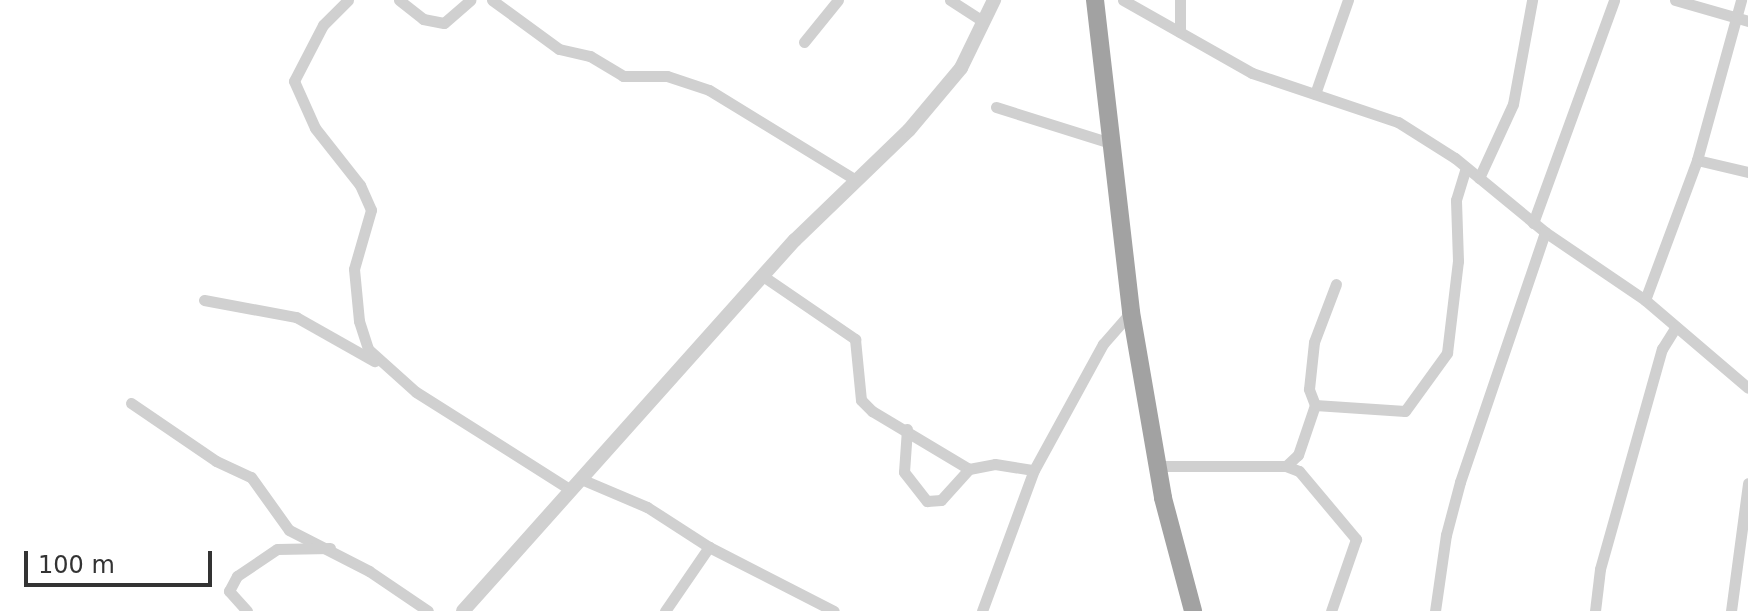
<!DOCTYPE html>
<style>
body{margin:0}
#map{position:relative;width:1748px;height:611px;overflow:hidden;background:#fff;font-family:"DejaVu Sans",sans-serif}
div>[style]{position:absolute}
.minor>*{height:11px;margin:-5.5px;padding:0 5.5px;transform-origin:5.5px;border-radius:5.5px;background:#d0d0d0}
.tertiary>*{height:14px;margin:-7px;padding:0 7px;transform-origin:7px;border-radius:7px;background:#d0d0d0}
.trunk>*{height:18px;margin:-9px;padding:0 9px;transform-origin:9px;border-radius:9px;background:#a2a2a2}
span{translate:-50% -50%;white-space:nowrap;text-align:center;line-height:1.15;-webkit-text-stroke:8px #fff;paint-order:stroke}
.scale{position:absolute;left:24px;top:551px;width:188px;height:36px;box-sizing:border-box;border:4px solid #333;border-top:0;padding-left:10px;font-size:24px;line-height:28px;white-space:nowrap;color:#333;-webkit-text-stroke:6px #fff;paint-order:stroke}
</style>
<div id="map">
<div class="minor">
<i style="left:348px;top:0;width:35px;rotate:135deg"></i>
<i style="left:323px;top:25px;width:63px;rotate:117.4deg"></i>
<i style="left:294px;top:81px;width:51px;rotate:65.9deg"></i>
<i style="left:315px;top:128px;width:73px;rotate:51.7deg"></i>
<i style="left:360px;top:185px;width:27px;rotate:66deg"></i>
<i style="left:371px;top:210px;width:61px;rotate:106.1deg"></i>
<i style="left:354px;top:269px;width:52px;rotate:84.5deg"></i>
<i style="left:359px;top:321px;width:29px;rotate:72deg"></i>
<i style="left:368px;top:349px;width:64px;rotate:41.9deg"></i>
<i style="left:416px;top:392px;width:183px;rotate:32.3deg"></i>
<i style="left:399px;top:0;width:31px;rotate:38deg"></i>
<i style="left:423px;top:19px;width:21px;rotate:11deg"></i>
<i style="left:444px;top:23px;width:35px;rotate:-41deg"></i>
<i style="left:492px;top:0;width:83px;rotate:36.2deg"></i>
<i style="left:559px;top:49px;width:32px;rotate:13deg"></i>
<i style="left:590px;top:56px;width:39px;rotate:31deg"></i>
<i style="left:623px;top:76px;width:44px"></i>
<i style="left:667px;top:76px;width:44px;rotate:18.4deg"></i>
<i style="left:709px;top:90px;width:172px;rotate:31.5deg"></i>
<i style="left:950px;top:0;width:40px;rotate:32.9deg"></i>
<i style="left:1123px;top:0;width:148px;rotate:29.5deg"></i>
<i style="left:1252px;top:73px;width:154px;rotate:18.6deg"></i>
<i style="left:1398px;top:122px;width:67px;rotate:32.3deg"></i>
<i style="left:1455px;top:158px;width:117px;rotate:39.4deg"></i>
<i style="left:1545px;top:232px;width:121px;rotate:34.2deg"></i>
<i style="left:1645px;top:300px;width:135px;rotate:40.5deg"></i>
<i style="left:1180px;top:0;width:32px;rotate:90deg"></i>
<i style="left:1675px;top:0;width:76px;rotate:16deg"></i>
<i style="left:804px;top:42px;width:54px;rotate:-51deg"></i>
<i style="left:1315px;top:94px;width:100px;rotate:-70.7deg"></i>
<i style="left:996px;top:107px;width:120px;rotate:17.5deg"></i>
<i style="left:1697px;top:160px;width:52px;rotate:13.2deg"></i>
<i style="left:1479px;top:178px;width:81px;rotate:-65.3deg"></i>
<i style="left:1513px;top:104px;width:106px;rotate:-79.6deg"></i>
<i style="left:1533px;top:223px;width:237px;rotate:-70deg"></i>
<i style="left:763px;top:276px;width:112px;rotate:34.4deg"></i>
<i style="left:855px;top:339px;width:61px;rotate:84.4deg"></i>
<i style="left:861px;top:400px;width:16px;rotate:45deg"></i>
<i style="left:872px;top:411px;width:113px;rotate:30.9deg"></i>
<i style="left:204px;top:300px;width:94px;rotate:10.5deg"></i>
<i style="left:296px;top:317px;width:90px;rotate:29.4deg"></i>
<i style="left:1645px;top:300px;width:149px;rotate:-69.6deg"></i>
<i style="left:1697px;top:160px;width:166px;rotate:-74.6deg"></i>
<i style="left:131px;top:403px;width:103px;rotate:34.3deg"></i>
<i style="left:216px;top:461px;width:38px;rotate:25deg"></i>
<i style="left:251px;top:477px;width:65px;rotate:54.4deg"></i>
<i style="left:289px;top:530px;width:90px;rotate:27.1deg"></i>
<i style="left:369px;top:571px;width:71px;rotate:34.1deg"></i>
<i style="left:1315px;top:405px;width:90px;rotate:3.8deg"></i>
<i style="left:1405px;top:411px;width:72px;rotate:-54.1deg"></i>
<i style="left:1447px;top:353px;width:93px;rotate:-83.2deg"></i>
<i style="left:1458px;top:261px;width:61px;rotate:-91.9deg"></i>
<i style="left:1456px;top:200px;width:34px;rotate:-73deg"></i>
<i style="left:907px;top:429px;width:43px;rotate:94deg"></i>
<i style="left:904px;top:472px;width:37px;rotate:52deg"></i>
<i style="left:927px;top:501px;width:14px;rotate:-4deg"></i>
<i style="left:941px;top:500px;width:42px;rotate:-47.9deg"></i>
<i style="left:969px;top:469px;width:26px;rotate:-11deg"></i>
<i style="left:995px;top:464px;width:39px;rotate:9deg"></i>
<i style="left:1157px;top:466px;width:129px"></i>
<i style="left:1286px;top:466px;width:16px;rotate:-43deg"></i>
<i style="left:1298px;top:455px;width:53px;rotate:-71.2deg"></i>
<i style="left:1315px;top:405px;width:17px;rotate:-111deg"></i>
<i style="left:1309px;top:389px;width:47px;rotate:-83.9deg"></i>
<i style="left:1314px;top:342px;width:62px;rotate:-69.2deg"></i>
<i style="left:1286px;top:466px;width:14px;rotate:21deg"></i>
<i style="left:1299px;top:471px;width:89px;rotate:50deg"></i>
<i style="left:1356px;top:539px;width:76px;rotate:109.1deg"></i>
<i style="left:581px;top:479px;width:72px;rotate:23deg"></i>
<i style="left:647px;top:507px;width:74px;rotate:32.8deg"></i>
<i style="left:709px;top:547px;width:140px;rotate:27.1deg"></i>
<i style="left:247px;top:611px;width:27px;rotate:-132deg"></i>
<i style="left:229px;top:591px;width:17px;rotate:-62deg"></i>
<i style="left:237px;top:576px;width:48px;rotate:-34deg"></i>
<i style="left:277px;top:549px;width:53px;rotate:-1.1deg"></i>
<i style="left:665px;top:611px;width:78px;rotate:-55.5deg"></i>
<i style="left:982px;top:611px;width:150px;rotate:-69.8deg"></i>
<i style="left:1034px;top:470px;width:144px;rotate:-61.3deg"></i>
<i style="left:1103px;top:344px;width:43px;rotate:-48.8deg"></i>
<i style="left:1435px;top:611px;width:77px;rotate:-81.8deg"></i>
<i style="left:1446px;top:535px;width:55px;rotate:-75.2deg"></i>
<i style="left:1460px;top:482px;width:264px;rotate:-71.2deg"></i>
<i style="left:1595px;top:611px;width:42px;rotate:-83.2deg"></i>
<i style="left:1600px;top:569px;width:229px;rotate:-74.3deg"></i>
<i style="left:1662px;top:349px;width:26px;rotate:-58deg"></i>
<i style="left:1731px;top:611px;width:129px;rotate:-82.4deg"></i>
</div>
<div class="tertiary">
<i style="left:463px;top:611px;width:498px;rotate:-48.2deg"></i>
<i style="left:795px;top:240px;width:158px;rotate:-44deg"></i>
<i style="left:909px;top:130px;width:81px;rotate:-50deg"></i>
<i style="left:961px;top:68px;width:76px;rotate:-64.1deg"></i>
</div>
<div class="trunk">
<i style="left:1095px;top:0;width:314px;rotate:83.4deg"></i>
<i style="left:1131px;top:312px;width:189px;rotate:80.2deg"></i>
<i style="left:1163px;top:498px;width:117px;rotate:75.1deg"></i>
</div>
<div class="scale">100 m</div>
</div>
